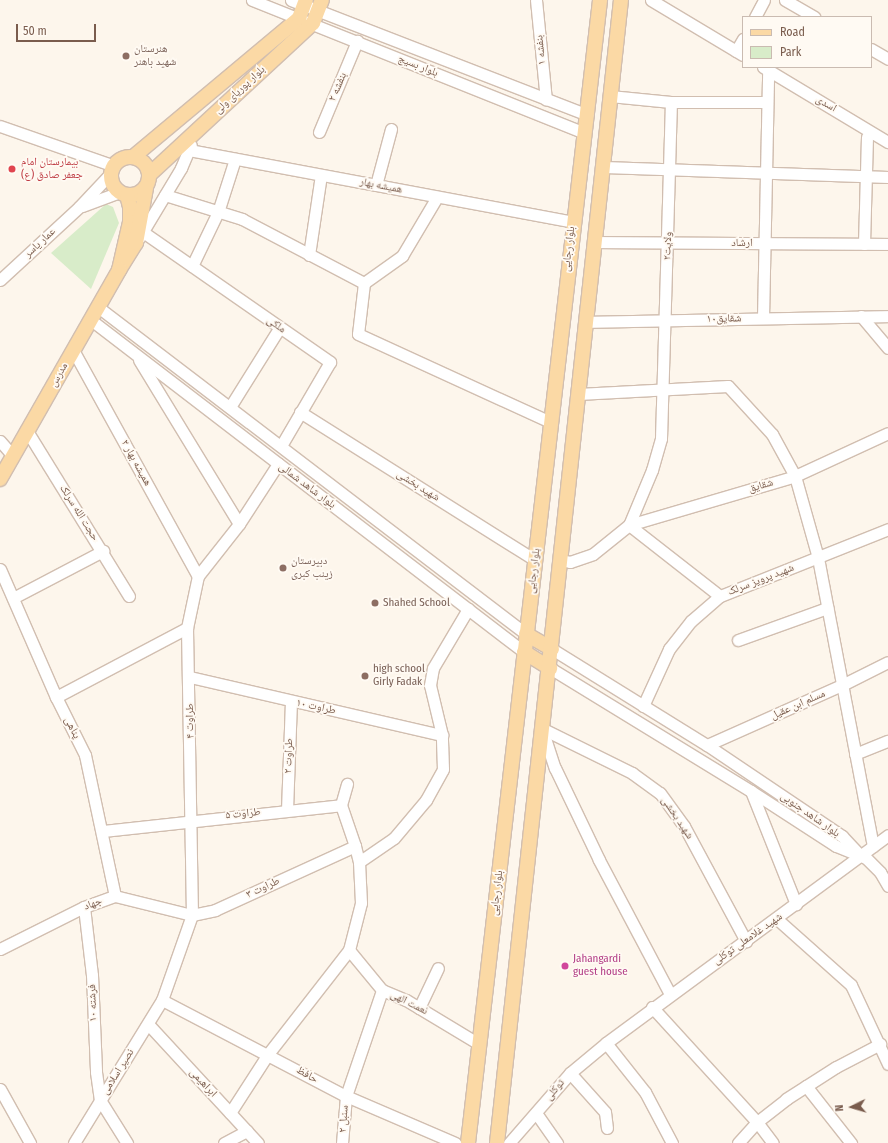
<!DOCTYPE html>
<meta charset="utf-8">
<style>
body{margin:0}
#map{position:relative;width:888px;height:1143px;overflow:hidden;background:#fdf6ec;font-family:"Fira Sans Condensed","Noto Naskh Arabic",sans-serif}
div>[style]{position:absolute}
.green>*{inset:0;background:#d8ecc9}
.roads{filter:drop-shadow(1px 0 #d1beb0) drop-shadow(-1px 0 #d1beb0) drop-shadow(0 1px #d1beb0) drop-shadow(0 -1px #d1beb0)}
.minor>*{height:11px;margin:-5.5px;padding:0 5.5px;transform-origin:5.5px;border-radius:5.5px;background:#fff}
.major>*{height:14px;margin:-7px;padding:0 7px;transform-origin:7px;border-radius:7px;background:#fbd9a5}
.major>.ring{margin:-7px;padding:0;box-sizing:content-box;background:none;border:14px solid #fbd9a5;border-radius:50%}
.dots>*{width:11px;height:11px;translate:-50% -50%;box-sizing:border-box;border:2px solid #fffaf3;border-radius:50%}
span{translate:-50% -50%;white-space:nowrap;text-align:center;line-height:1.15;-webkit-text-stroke:3.5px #fffaf3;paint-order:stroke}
.education-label{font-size:11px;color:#785e54}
.left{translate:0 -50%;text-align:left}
.street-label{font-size:11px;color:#7a5c4d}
.health-label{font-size:11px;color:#be3a42}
.hotel-label{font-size:11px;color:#b23c85}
.legend{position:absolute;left:742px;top:16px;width:130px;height:52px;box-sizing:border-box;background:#fffaf3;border:1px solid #cabbb1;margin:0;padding:5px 7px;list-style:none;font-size:12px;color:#7a5c4d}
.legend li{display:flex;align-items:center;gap:8px;height:20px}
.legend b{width:20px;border:1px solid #cabbb1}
.north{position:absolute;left:832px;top:1087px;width:40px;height:40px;-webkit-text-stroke:3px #fffaf3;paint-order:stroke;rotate:265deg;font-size:11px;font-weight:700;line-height:16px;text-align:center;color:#7a5c4d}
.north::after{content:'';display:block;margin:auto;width:14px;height:18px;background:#7a5c4d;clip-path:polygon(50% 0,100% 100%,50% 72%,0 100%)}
.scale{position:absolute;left:16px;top:24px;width:80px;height:18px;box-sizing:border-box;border:2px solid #7a5c4d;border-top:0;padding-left:5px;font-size:12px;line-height:14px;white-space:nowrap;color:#7a5c4d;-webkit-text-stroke:3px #fffaf3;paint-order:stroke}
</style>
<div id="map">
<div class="green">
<i style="clip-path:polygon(106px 204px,113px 207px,119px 223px,91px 289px,51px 253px)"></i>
</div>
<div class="roads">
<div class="minor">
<i style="left:252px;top:0;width:358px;rotate:21.8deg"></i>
<i style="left:291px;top:0;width:318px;rotate:21.2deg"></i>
<i style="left:536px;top:0;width:100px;rotate:84.3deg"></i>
<i style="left:651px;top:0;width:107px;rotate:30.9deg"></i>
<i style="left:785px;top:0;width:34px;rotate:30deg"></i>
<i style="left:755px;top:17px;width:19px;rotate:-62deg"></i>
<i style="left:871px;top:49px;width:20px;rotate:30deg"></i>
<i style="left:736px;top:51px;width:14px;rotate:-60deg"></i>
<i style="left:763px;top:67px;width:146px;rotate:31deg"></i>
<i style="left:610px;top:96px;width:61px;rotate:5.6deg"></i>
<i style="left:671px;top:102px;width:96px"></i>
<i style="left:0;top:126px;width:121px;rotate:19.3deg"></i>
<i style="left:319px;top:132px;width:99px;rotate:-67.3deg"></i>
<i style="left:189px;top:150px;width:391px;rotate:10.6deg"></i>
<i style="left:604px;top:167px;width:284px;rotate:2deg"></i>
<i style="left:376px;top:185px;width:58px;rotate:-75deg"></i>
<i style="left:165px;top:195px;width:81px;rotate:17.3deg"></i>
<i style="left:242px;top:219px;width:138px;rotate:27.7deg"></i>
<i style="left:364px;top:283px;width:47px;rotate:-35.4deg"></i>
<i style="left:402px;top:256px;width:69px;rotate:-59.3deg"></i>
<i style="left:82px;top:206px;width:40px;rotate:-20.2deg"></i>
<i style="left:143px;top:232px;width:228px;rotate:34.8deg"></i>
<i style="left:330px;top:362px;width:97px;rotate:120.3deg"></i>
<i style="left:139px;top:238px;width:82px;rotate:-59deg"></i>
<i style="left:181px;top:168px;width:25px;rotate:-67deg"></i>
<i style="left:595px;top:242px;width:293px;rotate:0.4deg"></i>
<i style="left:864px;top:244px;width:107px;rotate:-88.4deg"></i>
<i style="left:309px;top:255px;width:81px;rotate:-81.5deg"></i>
<i style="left:192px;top:266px;width:60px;rotate:-64.3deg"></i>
<i style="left:218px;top:212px;width:56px;rotate:-72.2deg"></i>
<i style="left:0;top:280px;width:108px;rotate:-42.7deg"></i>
<i style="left:79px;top:207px;width:47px;rotate:-46.7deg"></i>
<i style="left:364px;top:283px;width:51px;rotate:96.7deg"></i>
<i style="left:358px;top:334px;width:211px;rotate:24.6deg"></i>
<i style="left:98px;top:307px;width:539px;rotate:37.38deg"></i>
<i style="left:861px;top:316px;width:42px;rotate:49.8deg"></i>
<i style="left:763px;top:318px;width:248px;rotate:-88.8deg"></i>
<i style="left:91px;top:320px;width:546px;rotate:37.48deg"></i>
<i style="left:586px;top:322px;width:302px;rotate:-1.1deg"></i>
<i style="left:73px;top:350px;width:258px;rotate:61.1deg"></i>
<i style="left:139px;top:360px;width:192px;rotate:58.6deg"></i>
<i style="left:578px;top:394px;width:150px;rotate:-3.1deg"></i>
<i style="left:728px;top:386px;width:65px;rotate:47.5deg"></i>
<i style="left:772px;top:434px;width:48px;rotate:61.3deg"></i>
<i style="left:795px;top:476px;width:85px;rotate:74.3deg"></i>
<i style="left:818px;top:558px;width:293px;rotate:79.2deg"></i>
<i style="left:230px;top:407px;width:94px;rotate:-58deg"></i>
<i style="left:300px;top:412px;width:278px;rotate:32.2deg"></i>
<i style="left:27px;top:431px;width:194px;rotate:58.3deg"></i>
<i style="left:0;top:441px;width:20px;rotate:49deg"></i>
<i style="left:629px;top:525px;width:173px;rotate:-16.4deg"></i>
<i style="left:795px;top:476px;width:102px;rotate:-24.8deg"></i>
<i style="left:629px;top:525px;width:115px;rotate:38deg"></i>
<i style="left:560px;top:560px;width:10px;rotate:11deg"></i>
<i style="left:570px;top:562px;width:24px;rotate:-19deg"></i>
<i style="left:593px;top:554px;width:46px;rotate:-38.9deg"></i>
<i style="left:629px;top:525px;width:60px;rotate:-67.3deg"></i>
<i style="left:652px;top:470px;width:33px;rotate:-74deg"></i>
<i style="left:661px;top:438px;width:336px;rotate:-88.3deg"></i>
<i style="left:0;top:569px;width:140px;rotate:66.4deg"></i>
<i style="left:56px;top:697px;width:65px;rotate:63.4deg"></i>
<i style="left:85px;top:755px;width:144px;rotate:78deg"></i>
<i style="left:13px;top:598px;width:102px;rotate:-27.6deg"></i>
<i style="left:738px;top:640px;width:95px;rotate:-19.8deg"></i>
<i style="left:552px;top:649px;width:182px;rotate:31.8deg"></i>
<i style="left:707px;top:745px;width:163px;rotate:34deg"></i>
<i style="left:842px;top:836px;width:22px;rotate:47deg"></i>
<i style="left:550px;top:668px;width:236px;rotate:31.5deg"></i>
<i style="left:751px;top:791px;width:101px;rotate:32.9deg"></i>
<i style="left:836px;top:846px;width:32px;rotate:22deg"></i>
<i style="left:866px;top:858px;width:20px;rotate:45deg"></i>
<i style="left:880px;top:872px;width:16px;rotate:60deg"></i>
<i style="left:190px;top:677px;width:259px;rotate:13deg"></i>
<i style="left:56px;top:697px;width:148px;rotate:-27.8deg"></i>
<i style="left:643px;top:706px;width:63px;rotate:-65.5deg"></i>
<i style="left:669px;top:649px;width:36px;rotate:-52deg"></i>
<i style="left:691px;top:621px;width:38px;rotate:-41deg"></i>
<i style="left:720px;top:596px;width:181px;rotate:-21.7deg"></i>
<i style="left:541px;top:728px;width:102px;rotate:26.3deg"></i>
<i style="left:632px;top:773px;width:34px;rotate:36deg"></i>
<i style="left:660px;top:793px;width:41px;rotate:54deg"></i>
<i style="left:684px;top:826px;width:131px;rotate:61.7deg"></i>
<i style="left:543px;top:732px;width:38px;rotate:72deg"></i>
<i style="left:555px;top:768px;width:102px;rotate:64.4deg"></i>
<i style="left:599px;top:860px;width:152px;rotate:62.1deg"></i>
<i style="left:707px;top:745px;width:148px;rotate:-24deg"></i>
<i style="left:842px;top:685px;width:51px;rotate:-26.6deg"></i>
<i style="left:855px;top:754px;width:35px;rotate:-22deg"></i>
<i style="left:751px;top:791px;width:122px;rotate:68.3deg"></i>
<i style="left:341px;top:805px;width:22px;rotate:-74deg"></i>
<i style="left:287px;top:810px;width:109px;rotate:-87.9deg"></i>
<i style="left:103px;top:831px;width:239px;rotate:-6.2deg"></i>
<i style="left:341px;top:805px;width:43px;rotate:71.1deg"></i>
<i style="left:359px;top:862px;width:42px;rotate:-34.4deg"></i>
<i style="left:394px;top:838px;width:50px;rotate:-49.9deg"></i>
<i style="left:426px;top:800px;width:35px;rotate:-61deg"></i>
<i style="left:443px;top:769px;width:34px;rotate:-92deg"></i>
<i style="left:442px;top:735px;width:51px;rotate:-103.5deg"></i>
<i style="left:430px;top:685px;width:17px;rotate:-80deg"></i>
<i style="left:433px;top:668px;width:69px;rotate:-59.3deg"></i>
<i style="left:84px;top:907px;width:68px;rotate:83.3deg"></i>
<i style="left:92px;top:975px;width:97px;rotate:87.6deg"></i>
<i style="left:96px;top:1072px;width:28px;rotate:82deg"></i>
<i style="left:100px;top:1100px;width:51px;rotate:57.9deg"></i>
<i style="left:777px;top:919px;width:99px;rotate:41.7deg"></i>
<i style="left:851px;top:985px;width:87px;rotate:64.9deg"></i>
<i style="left:0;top:949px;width:94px;rotate:-26.6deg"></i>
<i style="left:84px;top:907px;width:33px;rotate:-20deg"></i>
<i style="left:115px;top:896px;width:79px;rotate:13.9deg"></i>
<i style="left:192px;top:915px;width:24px;rotate:-12deg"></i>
<i style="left:215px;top:910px;width:154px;rotate:-24.6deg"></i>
<i style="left:355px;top:846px;width:16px;rotate:76deg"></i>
<i style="left:359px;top:862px;width:41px;rotate:87.2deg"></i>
<i style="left:361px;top:903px;width:49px;rotate:104.3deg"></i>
<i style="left:349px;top:950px;width:132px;rotate:127.9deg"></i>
<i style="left:268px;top:1054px;width:70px;rotate:122.8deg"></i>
<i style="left:349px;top:950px;width:52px;rotate:50.5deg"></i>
<i style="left:382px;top:990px;width:26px;rotate:23deg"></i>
<i style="left:406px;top:1000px;width:85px;rotate:31.1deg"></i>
<i style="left:162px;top:1000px;width:208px;rotate:27.6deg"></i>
<i style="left:346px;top:1096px;width:119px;rotate:23.3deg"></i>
<i style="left:652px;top:1007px;width:156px;rotate:47.6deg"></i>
<i style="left:757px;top:1122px;width:26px;rotate:53deg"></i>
<i style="left:419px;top:1008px;width:44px;rotate:-64.6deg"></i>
<i style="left:148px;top:1024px;width:162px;rotate:47.3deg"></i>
<i style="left:606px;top:1043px;width:63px;rotate:51.5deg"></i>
<i style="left:645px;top:1092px;width:58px;rotate:62.1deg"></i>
<i style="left:570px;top:1073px;width:52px;rotate:48.1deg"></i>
<i style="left:605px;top:1112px;width:16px;rotate:83deg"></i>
<i style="left:806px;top:1086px;width:73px;rotate:51.7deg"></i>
<i style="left:0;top:1089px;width:62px;rotate:60.9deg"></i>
<i style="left:536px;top:1113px;width:37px;rotate:55deg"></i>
<i style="left:74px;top:1143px;width:168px;rotate:-58.4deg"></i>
<i style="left:162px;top:1000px;width:90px;rotate:-70.6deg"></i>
<i style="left:192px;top:915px;width:287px;rotate:-91deg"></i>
<i style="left:187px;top:628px;width:53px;rotate:-78.1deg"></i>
<i style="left:198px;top:576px;width:66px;rotate:-51.7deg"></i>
<i style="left:239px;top:524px;width:72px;rotate:-57deg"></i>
<i style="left:224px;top:1143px;width:26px;rotate:-28deg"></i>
<i style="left:342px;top:1143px;width:47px;rotate:-85.1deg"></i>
<i style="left:346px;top:1096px;width:112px;rotate:-71.2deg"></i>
<i style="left:509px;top:1143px;width:93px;rotate:-48.9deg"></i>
<i style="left:570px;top:1073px;width:47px;rotate:-39.8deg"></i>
<i style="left:606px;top:1043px;width:350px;rotate:-36.4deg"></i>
<i style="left:738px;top:1143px;width:28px;rotate:-48deg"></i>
<i style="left:757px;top:1122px;width:37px;rotate:-38deg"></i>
<i style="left:786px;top:1099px;width:59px;rotate:-32.6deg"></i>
<i style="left:836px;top:1067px;width:50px;rotate:-27.6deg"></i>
</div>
<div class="major">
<i class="ring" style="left:111px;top:157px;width:24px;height:24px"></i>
<i style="left:133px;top:157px;width:217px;rotate:-39.9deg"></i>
<i style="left:299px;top:18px;width:19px;rotate:-69deg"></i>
<i style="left:150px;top:174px;width:222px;rotate:-42.8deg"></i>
<i style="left:313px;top:23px;width:25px;rotate:-69deg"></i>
<i style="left:127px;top:195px;width:12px;rotate:76deg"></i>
<i style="left:130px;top:207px;width:15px;rotate:90deg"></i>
<i style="left:130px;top:222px;width:49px;rotate:102.9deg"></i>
<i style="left:119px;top:270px;width:32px;rotate:-58deg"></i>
<i style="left:136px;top:243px;width:56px;rotate:-79.7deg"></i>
<i style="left:0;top:479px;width:241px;rotate:-60.3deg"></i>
<i style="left:526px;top:634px;width:30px;rotate:30deg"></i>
<i style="left:524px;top:652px;width:31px;rotate:32deg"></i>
<i style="left:468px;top:1143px;width:1151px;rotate:-83.41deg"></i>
<i style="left:497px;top:1143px;width:1150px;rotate:-83.81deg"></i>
</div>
</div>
<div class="dots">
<i style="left:126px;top:56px;background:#8d6e63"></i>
<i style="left:12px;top:169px;background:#e0444e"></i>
<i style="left:283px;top:568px;background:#8d6e63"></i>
<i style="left:375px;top:603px;background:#8d6e63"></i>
<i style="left:365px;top:676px;background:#8d6e63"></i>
<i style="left:565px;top:966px;background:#d1479c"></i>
</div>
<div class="education-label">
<span class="left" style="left:134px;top:56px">هنرستان<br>شهید باهنر</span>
<span class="left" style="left:291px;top:568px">دبیرستان<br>زینب کبری</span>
<span class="left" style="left:383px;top:603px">Shahed School</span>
<span class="left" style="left:373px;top:676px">high school<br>Girly Fadak</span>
</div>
<div class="street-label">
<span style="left:541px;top:50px;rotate:-96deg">بنفشه ۱</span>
<span style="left:418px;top:66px;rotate:22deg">بلوار بسیج</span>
<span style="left:338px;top:87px;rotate:-67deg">بنفشه ۲</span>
<span style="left:240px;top:90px;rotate:-43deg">بلوار پوریای ولی</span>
<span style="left:826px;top:104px;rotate:31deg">اسدی</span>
<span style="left:381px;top:186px;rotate:11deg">همیشه بهار</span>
<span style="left:40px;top:243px;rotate:-43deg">عمار یاسر</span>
<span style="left:742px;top:243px">ارشاد</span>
<span style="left:668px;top:246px;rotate:-88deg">ولایت۲</span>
<span style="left:569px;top:249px;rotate:-83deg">بلوار رجایی</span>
<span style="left:724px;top:319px;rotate:-1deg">شقایق۱۰</span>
<span style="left:276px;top:325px;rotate:35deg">ملکی</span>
<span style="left:59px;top:375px;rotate:-60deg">مدرس</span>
<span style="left:136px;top:463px;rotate:61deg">همیشه بهار ۲</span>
<span style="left:307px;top:486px;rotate:37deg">بلوار شاهد شمالی</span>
<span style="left:418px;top:486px;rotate:32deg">شهید بخشی</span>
<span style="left:761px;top:486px;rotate:-16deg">شقایق</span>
<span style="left:79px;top:513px;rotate:58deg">حجت الله سرلک</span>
<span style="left:534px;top:571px;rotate:-83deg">بلوار رجایی</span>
<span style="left:761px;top:580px;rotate:-21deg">شهید پرویز سرلک</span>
<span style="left:798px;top:705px;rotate:-24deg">مسلم ابن عقیل</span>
<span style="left:316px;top:707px;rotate:12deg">طراوت ۱۰</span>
<span style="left:190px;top:721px;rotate:-90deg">طراوت ۴</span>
<span style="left:72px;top:728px;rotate:63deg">پناهی</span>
<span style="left:289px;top:756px;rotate:-88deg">طراوت ۲</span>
<span style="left:243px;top:814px;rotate:-6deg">طراوت ۵</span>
<span style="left:810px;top:815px;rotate:35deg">بلوار شاهد جنوبی</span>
<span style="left:677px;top:818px;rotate:56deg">شهید بخشی</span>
<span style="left:263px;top:888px;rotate:-25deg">طراوت ۳</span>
<span style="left:497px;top:893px;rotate:-83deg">بلوار رجایی</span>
<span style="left:93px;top:904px;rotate:-20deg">جهاد</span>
<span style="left:748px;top:939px;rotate:-35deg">شهید غلامعلی توکلی</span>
<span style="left:93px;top:1003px;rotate:-92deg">فرشته ۱۰</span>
<span style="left:409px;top:1003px;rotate:27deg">نعمت الهی</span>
<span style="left:118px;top:1072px;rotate:-58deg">نصیر اسلامی</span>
<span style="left:307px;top:1075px;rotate:29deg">حافظ</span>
<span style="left:203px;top:1083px;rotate:47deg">ابراهیمی</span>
<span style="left:555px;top:1090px;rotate:-50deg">توکلی</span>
<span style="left:344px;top:1119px;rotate:-86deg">سنبل ۲</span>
</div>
<div class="health-label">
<span class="left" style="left:21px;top:169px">بیمارستان امام<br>جعفر صادق (ع)</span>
</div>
<div class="hotel-label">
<span class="left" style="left:573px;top:966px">Jahangardi<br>guest house</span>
</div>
<ul class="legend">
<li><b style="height:5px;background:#fbd9a5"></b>Road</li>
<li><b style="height:11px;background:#d8ecc9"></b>Park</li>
</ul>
<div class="north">N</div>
<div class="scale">50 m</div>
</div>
